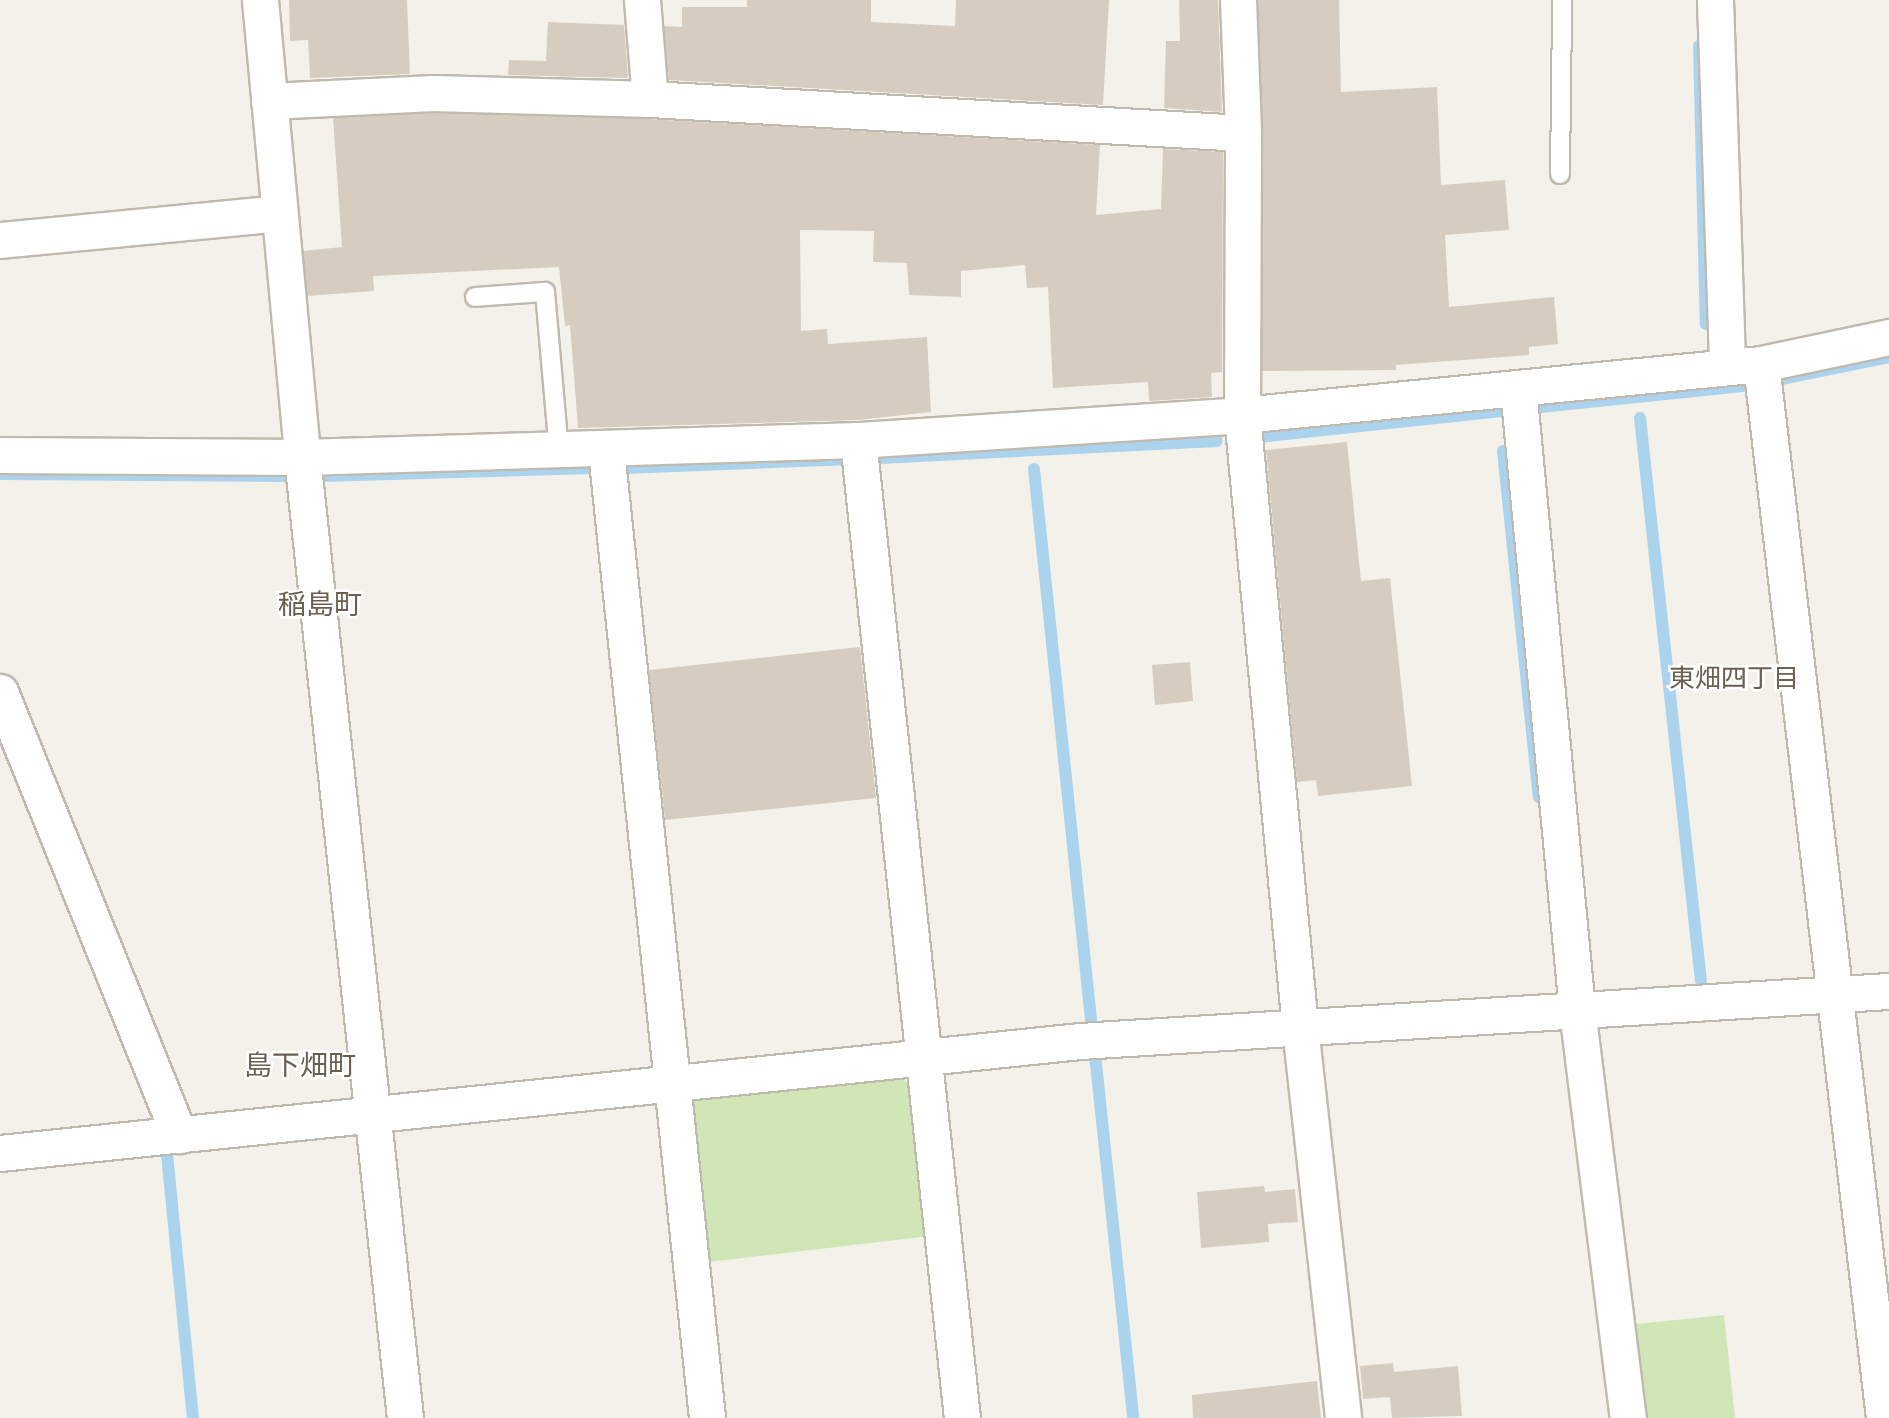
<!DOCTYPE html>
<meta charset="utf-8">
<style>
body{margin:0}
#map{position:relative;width:1889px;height:1418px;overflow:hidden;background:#f4f1eb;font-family:Arial,"Noto Sans JP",sans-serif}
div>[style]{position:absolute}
.green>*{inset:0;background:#d1e6b6}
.stream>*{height:12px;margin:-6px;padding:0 6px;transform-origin:6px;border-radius:6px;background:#abd3ed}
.building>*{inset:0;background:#d6cdc0}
.roads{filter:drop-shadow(2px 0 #c0b9ad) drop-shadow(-2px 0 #c0b9ad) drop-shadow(0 2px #c0b9ad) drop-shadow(0 -2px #c0b9ad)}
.service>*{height:18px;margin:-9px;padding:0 9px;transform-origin:9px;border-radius:9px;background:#fff}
.minor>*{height:35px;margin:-17.5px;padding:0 17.5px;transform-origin:17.5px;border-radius:17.5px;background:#fff}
span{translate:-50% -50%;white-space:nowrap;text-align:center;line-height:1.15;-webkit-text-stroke:5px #fff;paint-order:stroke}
.neighbourhood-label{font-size:26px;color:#6b6050}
.quarter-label{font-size:28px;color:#6b6050}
</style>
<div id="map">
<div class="green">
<i style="clip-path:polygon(896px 1074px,914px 1088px,930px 1236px,700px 1263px,682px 1107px,694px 1092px)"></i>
<i style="clip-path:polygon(1724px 1315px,1735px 1418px,1638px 1418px,1627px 1325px)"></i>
</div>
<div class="stream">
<i style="left:1699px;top:46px;width:278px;rotate:88.6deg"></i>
<i style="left:1781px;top:379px;width:110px;rotate:-11.5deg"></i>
<i style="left:1540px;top:407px;width:204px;rotate:-5.9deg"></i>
<i style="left:1640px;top:418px;width:566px;rotate:83.82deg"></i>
<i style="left:1259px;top:437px;width:244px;rotate:-6.1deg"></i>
<i style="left:1503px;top:451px;width:348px;rotate:84.1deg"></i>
<i style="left:880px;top:458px;width:337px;rotate:-2.9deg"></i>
<i style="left:624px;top:468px;width:221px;rotate:-2.3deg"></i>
<i style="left:1034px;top:469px;width:554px;rotate:84.09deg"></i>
<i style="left:0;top:474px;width:294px;rotate:0.4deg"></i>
<i style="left:322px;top:476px;width:269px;rotate:-1.7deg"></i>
<i style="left:1095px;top:1054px;width:366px;rotate:84deg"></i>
<i style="left:167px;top:1154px;width:265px;rotate:84.4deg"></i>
</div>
<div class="building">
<i style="clip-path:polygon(289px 0,407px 0,410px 74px,310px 78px,308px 40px,290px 41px)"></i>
<i style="clip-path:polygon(747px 0,871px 0,871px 22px,955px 26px,956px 0,1109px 0,1103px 105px,669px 80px,664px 26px,682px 27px,682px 7px,747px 7px)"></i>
<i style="clip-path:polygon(1179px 0,1218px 0,1222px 112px,1164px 108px,1166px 41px,1180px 41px)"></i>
<i style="clip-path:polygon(1258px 0,1339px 0,1341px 92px,1437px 87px,1441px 185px,1505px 180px,1509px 230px,1445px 235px,1449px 307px,1554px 297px,1558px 344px,1529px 347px,1529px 355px,1396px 365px,1396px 370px,1262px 371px,1263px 133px)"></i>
<i style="clip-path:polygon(548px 22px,624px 25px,628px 78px,508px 75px,509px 60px,546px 61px)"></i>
<i style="clip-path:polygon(433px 113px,649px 119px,1100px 145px,1096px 215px,1161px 209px,1163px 149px,1223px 152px,1222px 372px,1211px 373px,1212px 397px,1149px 401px,1148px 382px,1053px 388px,1048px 287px,1027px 288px,1025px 265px,961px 271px,961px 297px,909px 295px,907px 263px,873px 262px,874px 231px,800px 230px,801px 331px,827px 329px,828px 344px,927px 337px,931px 412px,857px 420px,578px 428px,570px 325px,565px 326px,559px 267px,373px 276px,374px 291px,307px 296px,303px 251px,342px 247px,333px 118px)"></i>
<i style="clip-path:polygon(1347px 442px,1361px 581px,1390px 578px,1412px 786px,1318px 796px,1316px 780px,1297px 782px,1266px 450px)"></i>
<i style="clip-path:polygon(860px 647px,876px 798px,665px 820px,649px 670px)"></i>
<i style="clip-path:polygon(1190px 662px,1193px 701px,1155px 705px,1152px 665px)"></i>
<i style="clip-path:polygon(1264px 1186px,1265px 1192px,1295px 1189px,1298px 1222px,1268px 1224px,1269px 1242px,1201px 1248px,1197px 1192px)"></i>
<i style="clip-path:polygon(1393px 1363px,1394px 1372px,1458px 1366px,1462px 1416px,1392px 1418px,1390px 1397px,1363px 1399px,1360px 1366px)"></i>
<i style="clip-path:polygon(1317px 1381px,1321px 1418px,1193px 1418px,1192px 1395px)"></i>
</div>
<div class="roads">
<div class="service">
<i style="left:1560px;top:174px;width:174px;rotate:-89.3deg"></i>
<i style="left:475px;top:297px;width:70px;rotate:-4.1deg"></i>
<i style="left:545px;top:292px;width:160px;rotate:85deg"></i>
</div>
<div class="minor">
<i style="left:260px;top:0;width:459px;rotate:84.7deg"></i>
<i style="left:302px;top:457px;width:967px;rotate:83.88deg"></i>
<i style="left:642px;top:0;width:99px;rotate:85.4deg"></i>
<i style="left:1238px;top:0;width:133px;rotate:87.8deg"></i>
<i style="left:1243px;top:133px;width:282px;rotate:90.2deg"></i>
<i style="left:1242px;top:415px;width:615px;rotate:84.59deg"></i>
<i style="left:1300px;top:1027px;width:393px;rotate:83.7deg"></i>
<i style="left:1715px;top:0;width:367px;rotate:88.1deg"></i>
<i style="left:269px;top:101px;width:164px;rotate:-2.8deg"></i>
<i style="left:433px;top:93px;width:217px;rotate:1.6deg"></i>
<i style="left:650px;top:99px;width:594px;rotate:3.28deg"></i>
<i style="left:0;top:240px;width:280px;rotate:-5.5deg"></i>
<i style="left:1761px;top:364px;width:1061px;rotate:83.34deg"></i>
<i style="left:1518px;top:388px;width:625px;rotate:84.58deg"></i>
<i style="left:1577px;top:1010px;width:411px;rotate:82.9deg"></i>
<i style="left:858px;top:440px;width:984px;rotate:83.93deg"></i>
<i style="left:606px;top:450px;width:973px;rotate:84.04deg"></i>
<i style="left:0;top:455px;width:302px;rotate:0.4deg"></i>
<i style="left:302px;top:457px;width:556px;rotate:-1.75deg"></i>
<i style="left:858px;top:440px;width:385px;rotate:-3.7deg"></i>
<i style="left:1242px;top:415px;width:521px;rotate:-5.61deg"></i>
<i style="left:1761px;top:364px;width:131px;rotate:-11.9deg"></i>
<i style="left:0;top:692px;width:478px;rotate:68deg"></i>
<i style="left:0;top:1153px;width:1086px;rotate:-5.92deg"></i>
<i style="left:1080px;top:1041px;width:811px;rotate:-3.54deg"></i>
</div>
</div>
<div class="neighbourhood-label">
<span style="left:1734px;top:679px">東畑四丁目</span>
</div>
<div class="quarter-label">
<span style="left:320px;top:605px">稲島町</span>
<span style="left:300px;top:1066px">島下畑町</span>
</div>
</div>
